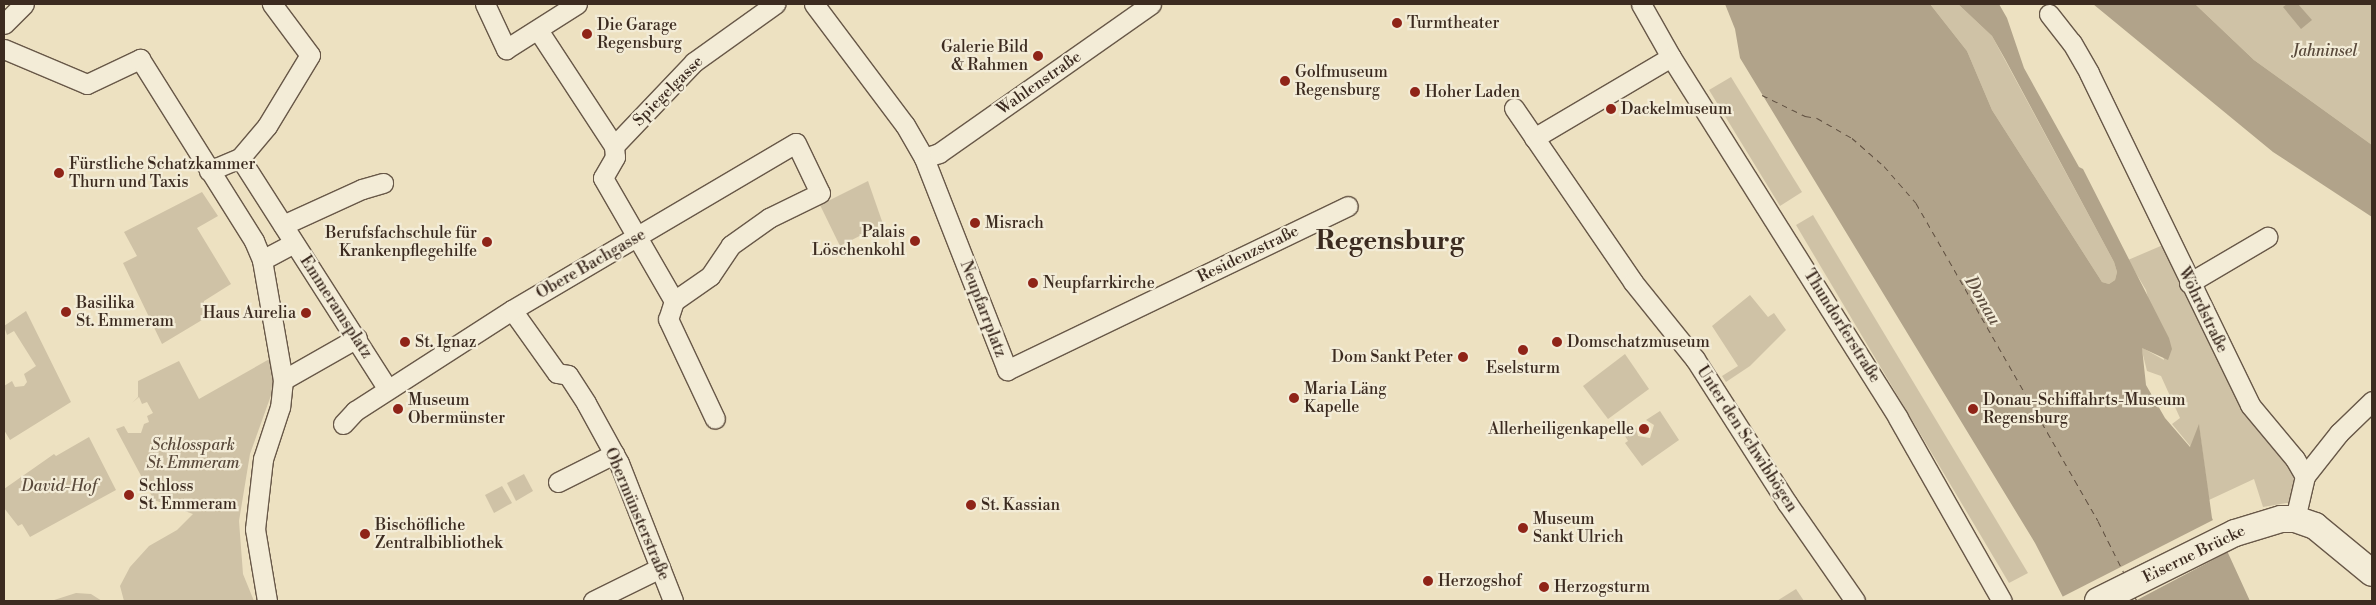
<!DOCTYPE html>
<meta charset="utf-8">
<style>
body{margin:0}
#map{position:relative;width:2376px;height:605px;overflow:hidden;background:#ede1c1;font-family:"Libre Bodoni",serif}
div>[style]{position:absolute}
.green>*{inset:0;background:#cfc2a6}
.water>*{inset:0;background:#b1a38a}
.pier>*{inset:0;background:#ede1c1}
.ferry>*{height:1px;margin-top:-0.5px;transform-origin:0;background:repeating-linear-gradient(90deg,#5f4f40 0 6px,transparent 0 11px)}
.roads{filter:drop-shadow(1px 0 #685848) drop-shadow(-1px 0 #685848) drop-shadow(0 1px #685848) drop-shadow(0 -1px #685848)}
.street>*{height:19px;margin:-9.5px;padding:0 9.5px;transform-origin:9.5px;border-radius:9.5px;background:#f3ecd7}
.secondary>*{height:26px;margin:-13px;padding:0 13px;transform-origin:13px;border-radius:13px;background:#f3ecd7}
.dots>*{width:14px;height:14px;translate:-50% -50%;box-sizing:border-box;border:2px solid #f3ecd7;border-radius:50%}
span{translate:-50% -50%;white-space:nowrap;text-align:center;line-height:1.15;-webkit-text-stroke:4.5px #f3ecd7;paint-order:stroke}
.poi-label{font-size:16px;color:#3c2b20}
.left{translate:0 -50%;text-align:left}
.right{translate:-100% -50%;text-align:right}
.park-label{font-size:16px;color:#59493b;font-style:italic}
.street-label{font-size:16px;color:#3c2b20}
.water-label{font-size:18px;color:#5f4f40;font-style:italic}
.town-label{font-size:26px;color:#3c2b20;font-weight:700}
.frame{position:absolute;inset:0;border:5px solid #3c2b20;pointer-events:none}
</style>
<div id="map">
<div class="green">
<i style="clip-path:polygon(1930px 4px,1958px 4px,1992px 36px,2114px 262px,2117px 272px,2115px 280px,2109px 284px,2102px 282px,1992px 110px,1967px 51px)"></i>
<i style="clip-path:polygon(2195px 4px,2372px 4px,2372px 145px,2254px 60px)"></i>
<i style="clip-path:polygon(1731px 77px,1802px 192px,1780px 206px,1709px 90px)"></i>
<i style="clip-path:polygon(868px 181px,883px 224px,840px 246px,820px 205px)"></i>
<i style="clip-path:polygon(202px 192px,218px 216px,197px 228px,231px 284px,204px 301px,202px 320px,162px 344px,123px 263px,137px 256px,124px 232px)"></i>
<i style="clip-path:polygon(1813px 215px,2028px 573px,2009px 583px,1796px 225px)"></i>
<i style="clip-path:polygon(2170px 242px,2250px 405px,2295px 459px,2299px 501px,2263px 507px,2254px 479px,2209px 500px,2199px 426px,2191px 447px,2172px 424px,2180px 418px,2161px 376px,2147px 371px,2141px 347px,2164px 360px,2146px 290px,2128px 260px)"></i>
<i style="clip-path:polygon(1750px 295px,1768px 317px,1774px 313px,1786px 330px,1750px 366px,1726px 382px,1722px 376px,1738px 366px,1712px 326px)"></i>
<i style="clip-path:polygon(26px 311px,71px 402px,10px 440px,4px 430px,4px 386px,12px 381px,15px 387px,24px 386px,27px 382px,24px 374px,36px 366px,14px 331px,7px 335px,4px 326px)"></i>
<i style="clip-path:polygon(1625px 354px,1649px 389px,1608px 419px,1583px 386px)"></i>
<i style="clip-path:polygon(273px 357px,274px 387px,250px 454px,239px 521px,243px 574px,254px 601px,124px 601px,120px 586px,130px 567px,149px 546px,177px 530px,193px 514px,154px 500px,116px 429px,124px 426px,128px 433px,141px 433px,144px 424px,149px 422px,147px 416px,153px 413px,147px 402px,142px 404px,139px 397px,132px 403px,138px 397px,138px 381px,179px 361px,199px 399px)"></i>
<i style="clip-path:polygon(1660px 411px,1679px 440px,1642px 466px,1625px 443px,1628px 441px,1625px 436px,1636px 428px,1638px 436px,1650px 438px,1654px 425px,1646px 420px)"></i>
<i style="clip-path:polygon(89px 437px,116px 490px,30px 537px,22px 524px,18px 526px,4px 508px,4px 489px,54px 454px,56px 456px)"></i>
<i style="clip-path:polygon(524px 474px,533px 491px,516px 501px,507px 483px)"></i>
<i style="clip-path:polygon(502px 486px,512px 503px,494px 513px,485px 495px)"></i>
<i style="clip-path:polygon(1796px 589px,1804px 601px,1777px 601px)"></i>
<i style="clip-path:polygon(76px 593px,91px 594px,102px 601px,51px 601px)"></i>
</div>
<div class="water">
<i style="clip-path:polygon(1725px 4px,1930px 4px,1967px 51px,1992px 110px,2102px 282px,2109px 284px,2115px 280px,2117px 272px,2114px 262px,2005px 59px,1992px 36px,1958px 4px,1999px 4px,2007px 18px,2024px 68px,2079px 167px,2083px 169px,2169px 338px,2172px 349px,2168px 360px,2142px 348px,2146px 385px,2165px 418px,2190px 447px,2199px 424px,2212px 518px,2250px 601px,2065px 601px,2035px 543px,1740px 58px,1735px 29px)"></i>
<i style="clip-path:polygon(2093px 4px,2195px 4px,2254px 60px,2372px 145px,2372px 217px,2273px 152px)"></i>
<i style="clip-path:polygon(2287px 4px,2298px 4px,2312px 20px,2301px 29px,2283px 7px)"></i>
</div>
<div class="pier">
<i style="clip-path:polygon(2215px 519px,2228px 552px,2135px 601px,2062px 601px,2060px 598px)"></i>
</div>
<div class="ferry">
<i style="left:1762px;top:95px;width:48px;rotate:26deg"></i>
<i style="left:1805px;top:116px;width:12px;rotate:9deg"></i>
<i style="left:1817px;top:118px;width:40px;rotate:29.7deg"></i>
<i style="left:1852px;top:138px;width:43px;rotate:41.2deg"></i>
<i style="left:1884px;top:166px;width:49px;rotate:49.1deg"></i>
<i style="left:1916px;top:203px;width:366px;rotate:60.2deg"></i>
<i style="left:2098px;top:521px;width:58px;rotate:63.4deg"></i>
<i style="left:2135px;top:597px;width:4px;rotate:63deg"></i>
</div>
<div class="roads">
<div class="street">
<i style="left:485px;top:4px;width:50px;rotate:65deg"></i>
<i style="left:506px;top:49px;width:84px;rotate:-32.4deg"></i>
<i style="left:814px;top:4px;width:151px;rotate:53.1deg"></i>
<i style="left:905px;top:125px;width:38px;rotate:60deg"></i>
<i style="left:924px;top:158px;width:228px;rotate:68.6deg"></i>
<i style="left:1007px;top:370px;width:378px;rotate:-25.7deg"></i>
<i style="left:1641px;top:4px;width:61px;rotate:60.5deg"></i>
<i style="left:1671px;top:57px;width:426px;rotate:57.8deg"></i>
<i style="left:1898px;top:418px;width:210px;rotate:60.4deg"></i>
<i style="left:2049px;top:14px;width:37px;rotate:52deg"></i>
<i style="left:2072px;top:43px;width:34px;rotate:60deg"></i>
<i style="left:2089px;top:73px;width:369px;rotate:64.1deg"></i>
<i style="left:2250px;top:405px;width:70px;rotate:50.2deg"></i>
<i style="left:2295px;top:459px;width:20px;rotate:60deg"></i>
<i style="left:2305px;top:476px;width:44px;rotate:103.1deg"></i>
<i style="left:4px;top:24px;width:28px;rotate:-45deg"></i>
<i style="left:538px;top:30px;width:139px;rotate:56.8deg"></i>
<i style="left:614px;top:146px;width:11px;rotate:85deg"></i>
<i style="left:615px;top:157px;width:24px;rotate:120deg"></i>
<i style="left:603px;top:178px;width:142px;rotate:60deg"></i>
<i style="left:674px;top:301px;width:19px;rotate:108deg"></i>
<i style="left:668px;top:319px;width:110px;rotate:64.8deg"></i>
<i style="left:4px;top:49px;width:90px;rotate:22.9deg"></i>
<i style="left:87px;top:84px;width:59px;rotate:-25.3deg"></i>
<i style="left:140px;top:59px;width:215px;rotate:57.9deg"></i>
<i style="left:254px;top:241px;width:21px;rotate:67deg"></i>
<i style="left:262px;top:260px;width:122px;rotate:80.1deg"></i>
<i style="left:283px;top:380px;width:27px;rotate:96deg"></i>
<i style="left:280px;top:407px;width:55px;rotate:108.1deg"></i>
<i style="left:263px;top:459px;width:70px;rotate:96.5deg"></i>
<i style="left:255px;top:529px;width:73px;rotate:80.5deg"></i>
<i style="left:1514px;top:108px;width:211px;rotate:55.6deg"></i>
<i style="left:1633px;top:282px;width:99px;rotate:51.2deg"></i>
<i style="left:1695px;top:359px;width:171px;rotate:57.4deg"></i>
<i style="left:1787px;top:503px;width:119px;rotate:55.2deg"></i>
<i style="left:1534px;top:138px;width:159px;rotate:-30.6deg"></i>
<i style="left:614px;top:146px;width:116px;rotate:-46.4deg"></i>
<i style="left:694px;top:62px;width:100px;rotate:-35.6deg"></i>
<i style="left:240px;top:158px;width:274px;rotate:57.4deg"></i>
<i style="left:924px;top:158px;width:16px;rotate:-18deg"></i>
<i style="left:939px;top:153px;width:259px;rotate:-35.1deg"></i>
<i style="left:209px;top:171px;width:34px;rotate:-23deg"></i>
<i style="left:240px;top:158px;width:42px;rotate:-49.8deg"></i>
<i style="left:267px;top:126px;width:83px;rotate:-58.8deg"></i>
<i style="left:310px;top:55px;width:64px;rotate:-126.7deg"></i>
<i style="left:283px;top:225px;width:87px;rotate:-24.5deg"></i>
<i style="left:362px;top:189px;width:22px;rotate:-16deg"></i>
<i style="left:262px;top:260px;width:36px;rotate:-28deg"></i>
<i style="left:2189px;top:283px;width:91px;rotate:-30.5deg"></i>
<i style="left:512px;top:310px;width:77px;rotate:54.5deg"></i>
<i style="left:557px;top:373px;width:11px;rotate:10deg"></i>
<i style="left:568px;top:375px;width:33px;rotate:57deg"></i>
<i style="left:586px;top:403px;width:68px;rotate:61.2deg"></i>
<i style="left:619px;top:463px;width:148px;rotate:68.6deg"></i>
<i style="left:283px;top:380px;width:85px;rotate:-29.6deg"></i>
<i style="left:343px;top:424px;width:18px;rotate:-47deg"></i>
<i style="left:355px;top:411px;width:187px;rotate:-32.8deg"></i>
<i style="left:512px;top:310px;width:329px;rotate:-30.5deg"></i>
<i style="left:796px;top:143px;width:55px;rotate:64.4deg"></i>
<i style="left:820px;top:193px;width:57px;rotate:153.9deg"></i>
<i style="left:769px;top:218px;width:47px;rotate:144.6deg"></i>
<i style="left:731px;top:245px;width:37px;rotate:124deg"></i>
<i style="left:710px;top:276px;width:44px;rotate:145.2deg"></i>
<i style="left:2305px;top:476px;width:55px;rotate:-51.7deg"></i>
<i style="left:2339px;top:433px;width:46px;rotate:-44.1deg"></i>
<i style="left:558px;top:482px;width:63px;rotate:-26.6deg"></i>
<i style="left:593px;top:601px;width:75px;rotate:-26.2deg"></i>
</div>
<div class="secondary">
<i style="left:2098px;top:601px;width:153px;rotate:-26.4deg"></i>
<i style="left:2235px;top:533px;width:48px;rotate:-16.9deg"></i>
<i style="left:2281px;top:519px;width:14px"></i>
<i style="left:2295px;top:519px;width:21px;rotate:19deg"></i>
<i style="left:2315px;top:526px;width:74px;rotate:39.5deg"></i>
</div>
</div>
<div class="dots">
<i style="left:1397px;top:23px;background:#8f2418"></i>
<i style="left:587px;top:34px;background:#8f2418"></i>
<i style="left:1038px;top:56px;background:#8f2418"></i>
<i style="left:1285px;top:81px;background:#8f2418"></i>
<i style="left:1415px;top:92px;background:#8f2418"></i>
<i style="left:1611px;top:109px;background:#8f2418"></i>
<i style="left:59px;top:173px;background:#8f2418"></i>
<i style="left:975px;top:223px;background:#8f2418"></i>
<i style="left:915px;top:241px;background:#8f2418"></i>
<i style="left:487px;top:242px;background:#8f2418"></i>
<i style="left:1033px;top:283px;background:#8f2418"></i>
<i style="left:66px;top:312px;background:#8f2418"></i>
<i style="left:306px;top:313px;background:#8f2418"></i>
<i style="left:405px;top:342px;background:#8f2418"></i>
<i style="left:1557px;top:342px;background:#8f2418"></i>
<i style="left:1523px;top:350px;background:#8f2418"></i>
<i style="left:1463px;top:357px;background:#8f2418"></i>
<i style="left:1294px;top:398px;background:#8f2418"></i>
<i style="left:398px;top:409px;background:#8f2418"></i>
<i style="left:1973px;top:409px;background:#8f2418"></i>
<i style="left:1644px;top:429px;background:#8f2418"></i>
<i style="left:129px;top:495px;background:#8f2418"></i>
<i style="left:971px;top:505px;background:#8f2418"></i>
<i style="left:1523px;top:528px;background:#8f2418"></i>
<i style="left:365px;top:534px;background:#8f2418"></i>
<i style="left:1428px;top:581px;background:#8f2418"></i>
<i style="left:1544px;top:587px;background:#8f2418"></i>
</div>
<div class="poi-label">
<span class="left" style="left:1407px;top:23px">Turmtheater</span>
<span class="left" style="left:597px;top:34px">Die Garage<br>Regensburg</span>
<span class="right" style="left:1028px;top:56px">Galerie Bild<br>&amp; Rahmen</span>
<span class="left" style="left:1295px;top:81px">Golfmuseum<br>Regensburg</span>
<span class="left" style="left:1425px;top:92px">Hoher Laden</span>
<span class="left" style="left:1621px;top:109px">Dackelmuseum</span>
<span class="left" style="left:69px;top:173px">Fürstliche Schatzkammer<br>Thurn und Taxis</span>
<span class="left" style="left:985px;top:223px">Misrach</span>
<span class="right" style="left:905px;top:241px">Palais<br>Löschenkohl</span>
<span class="right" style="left:477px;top:242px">Berufsfachschule für<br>Krankenpflegehilfe</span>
<span class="left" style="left:1043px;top:283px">Neupfarrkirche</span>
<span class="left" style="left:76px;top:312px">Basilika<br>St. Emmeram</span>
<span class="right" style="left:296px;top:313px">Haus Aurelia</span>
<span class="left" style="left:415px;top:342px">St. Ignaz</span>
<span class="left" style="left:1567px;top:342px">Domschatzmuseum</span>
<span class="right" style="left:1453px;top:357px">Dom Sankt Peter</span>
<span style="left:1523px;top:368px">Eselsturm</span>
<span class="left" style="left:1304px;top:398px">Maria Läng<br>Kapelle</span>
<span class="left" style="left:408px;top:409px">Museum<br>Obermünster</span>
<span class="left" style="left:1983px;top:409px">Donau-Schiffahrts-Museum<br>Regensburg</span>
<span class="right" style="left:1634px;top:429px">Allerheiligenkapelle</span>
<span class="left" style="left:139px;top:495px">Schloss<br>St. Emmeram</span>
<span class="left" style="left:981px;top:505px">St. Kassian</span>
<span class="left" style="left:1533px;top:528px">Museum<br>Sankt Ulrich</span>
<span class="left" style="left:375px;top:534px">Bischöfliche<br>Zentralbibliothek</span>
<span class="left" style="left:1438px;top:581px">Herzogshof</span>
<span class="left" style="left:1554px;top:587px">Herzogsturm</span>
</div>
<div class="park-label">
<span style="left:2325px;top:51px">Jahninsel</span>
<span style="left:193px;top:454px">Schlosspark<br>St. Emmeram</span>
<span style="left:59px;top:486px">David-Hof</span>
</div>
<div class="street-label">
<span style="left:1039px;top:83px;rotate:-35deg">Wahlenstraße</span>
<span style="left:668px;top:91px;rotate:-45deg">Spiegelgasse</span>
<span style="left:1248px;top:254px;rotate:-26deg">Residenzstraße</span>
<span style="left:591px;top:264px;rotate:-30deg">Obere Bachgasse</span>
<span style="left:336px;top:307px;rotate:57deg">Emmeramsplatz</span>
<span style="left:983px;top:309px;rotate:69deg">Neupfarrplatz</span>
<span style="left:2203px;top:310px;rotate:64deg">Wöhrdstraße</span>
<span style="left:1842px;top:326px;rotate:58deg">Thundorferstraße</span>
<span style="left:1747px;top:439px;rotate:57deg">Unter den Schwibbögen</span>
<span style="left:637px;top:514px;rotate:67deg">Obermünsterstraße</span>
<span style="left:2194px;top:554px;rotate:-26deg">Eiserne Brücke</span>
</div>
<div class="water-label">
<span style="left:1982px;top:301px;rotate:60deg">Donau</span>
</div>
<div class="town-label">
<span style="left:1390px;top:242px">Regensburg</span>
</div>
<div class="frame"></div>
</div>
